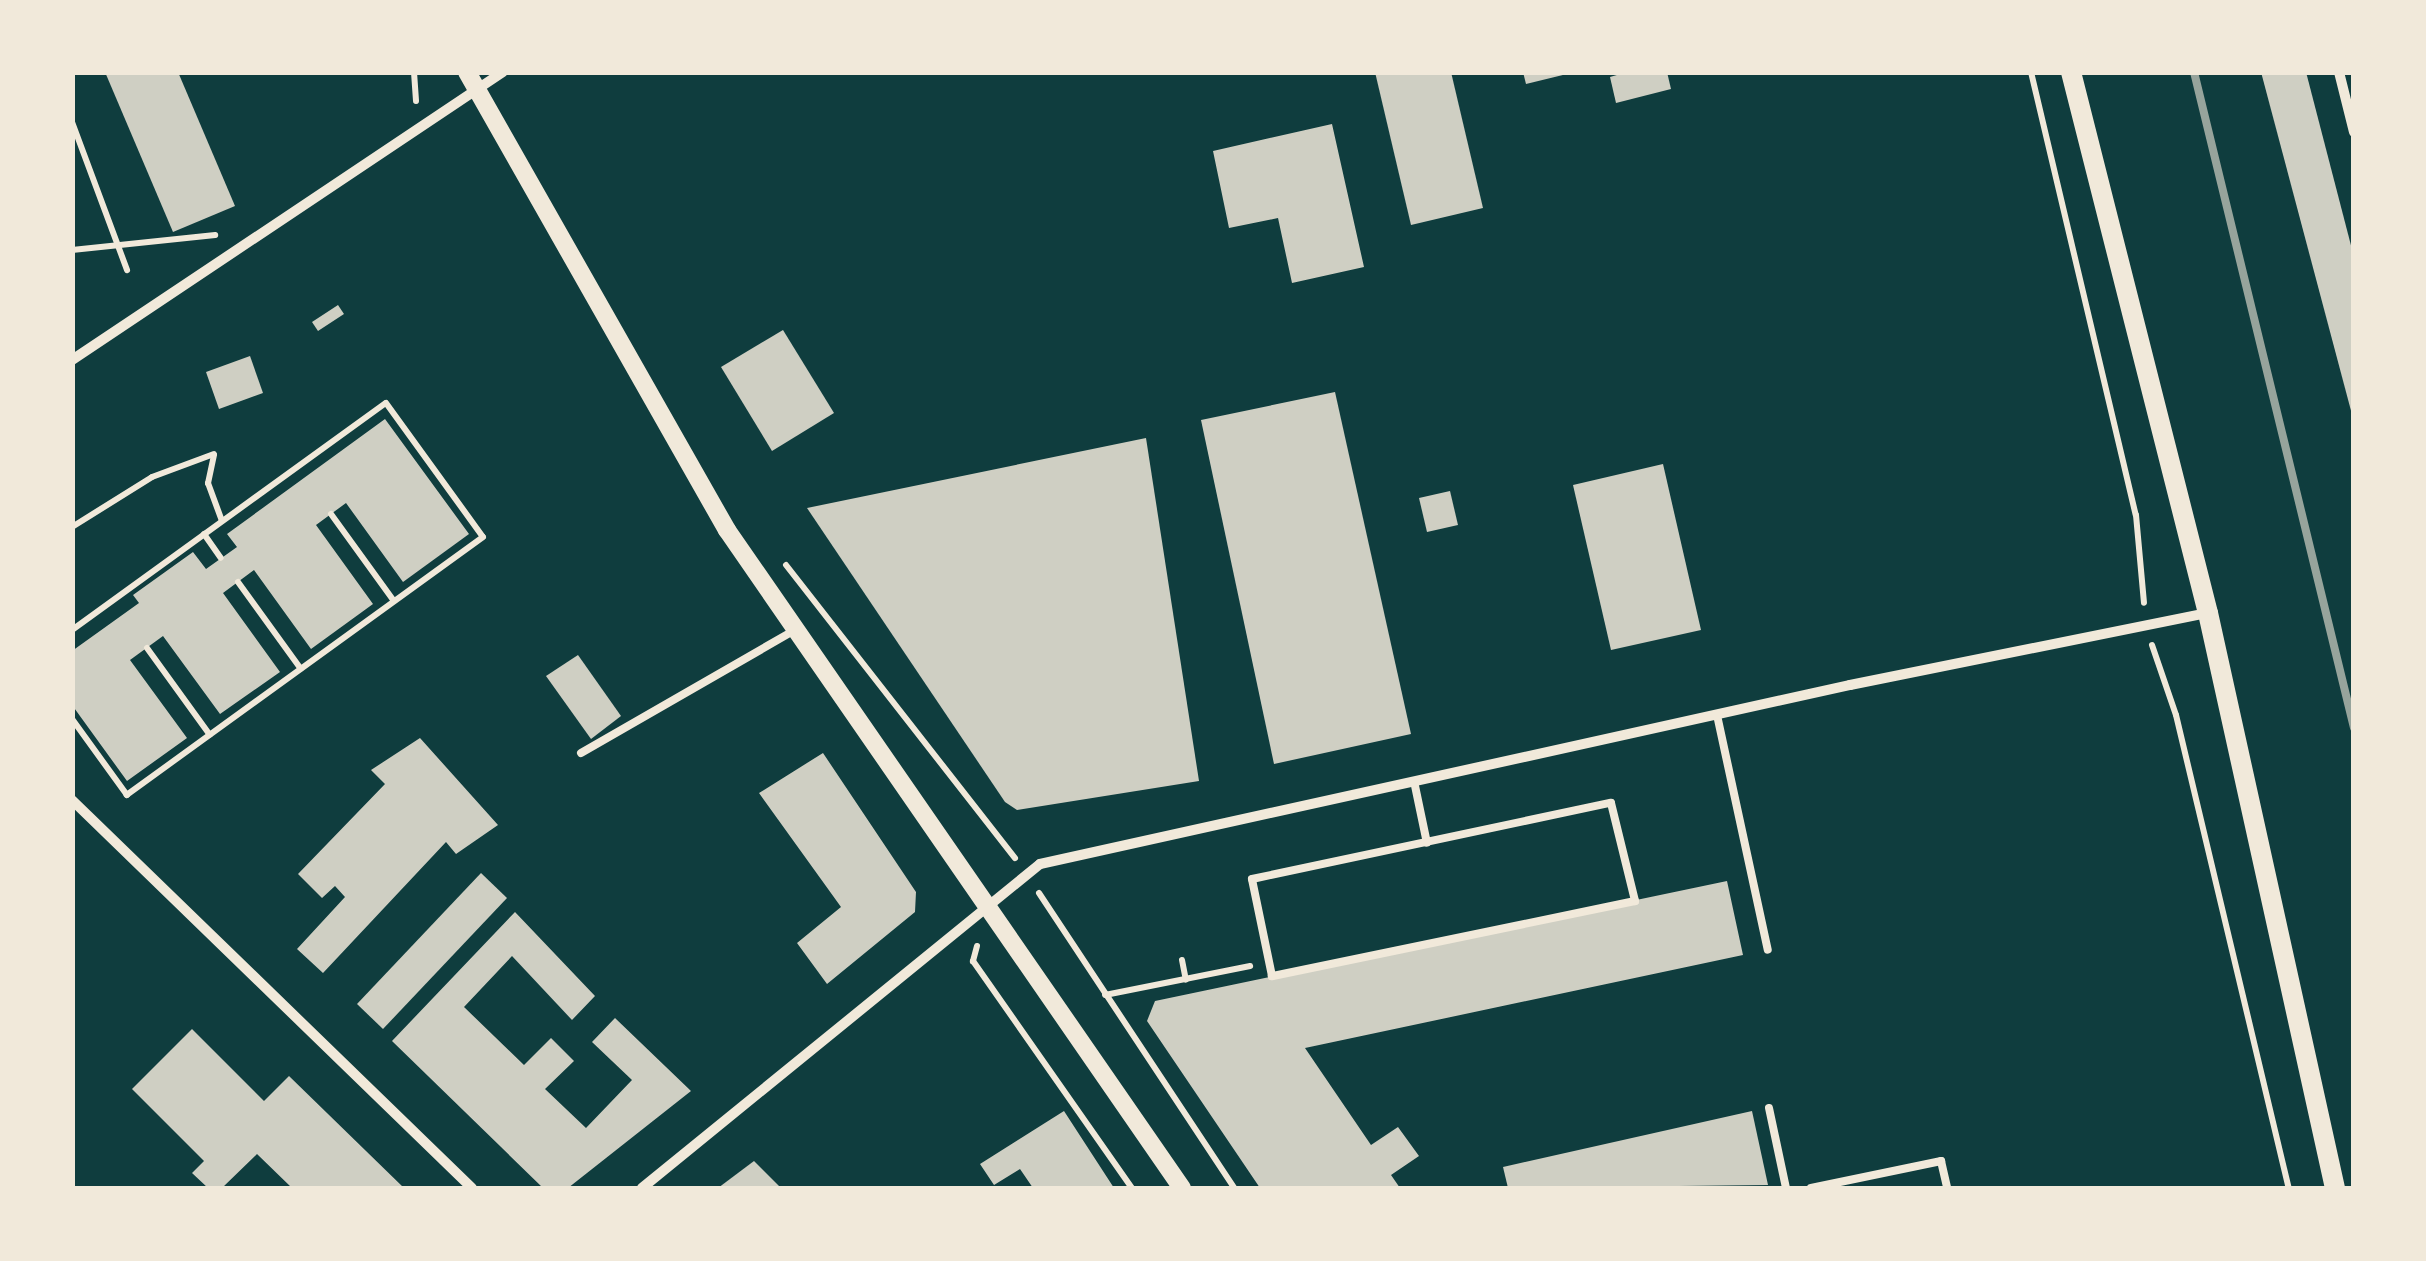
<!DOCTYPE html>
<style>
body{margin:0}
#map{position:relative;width:2426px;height:1261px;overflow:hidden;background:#0f3d3e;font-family:Literata,serif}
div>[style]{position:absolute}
.building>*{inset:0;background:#cfcfc3}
.path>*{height:6px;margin:-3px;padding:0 3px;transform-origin:3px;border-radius:3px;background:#f1e9da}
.service>*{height:8px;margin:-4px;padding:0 4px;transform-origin:4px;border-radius:4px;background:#f1e9da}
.minor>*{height:10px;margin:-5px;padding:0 5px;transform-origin:5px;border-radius:5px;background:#f1e9da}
.tertiary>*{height:18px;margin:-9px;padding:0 9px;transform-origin:9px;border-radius:9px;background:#f1e9da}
.secondary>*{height:20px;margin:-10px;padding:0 10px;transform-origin:10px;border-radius:10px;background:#f1e9da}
.rail>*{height:8px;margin:-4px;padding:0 4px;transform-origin:4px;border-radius:4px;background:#97a49c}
span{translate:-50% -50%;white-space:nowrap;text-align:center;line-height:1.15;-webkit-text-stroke:8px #f1e9da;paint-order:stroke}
.frame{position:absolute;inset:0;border:75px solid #f1e9da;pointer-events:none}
</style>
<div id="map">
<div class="building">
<i style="clip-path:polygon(105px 72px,178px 72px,235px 206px,173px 232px)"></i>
<i style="clip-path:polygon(1375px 72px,1451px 72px,1483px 208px,1411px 225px)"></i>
<i style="clip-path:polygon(1523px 72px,1566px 72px,1567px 74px,1526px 84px)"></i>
<i style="clip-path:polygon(1627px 72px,1667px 72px,1671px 89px,1616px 103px,1610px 77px)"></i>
<i style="clip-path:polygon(2261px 72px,2306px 72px,2354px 257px,2354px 422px)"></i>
<i style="clip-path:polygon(1332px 124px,1364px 267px,1292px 283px,1278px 218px,1229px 228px,1213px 151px)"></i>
<i style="clip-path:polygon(338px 305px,344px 314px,318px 331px,312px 322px)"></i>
<i style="clip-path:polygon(783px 330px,834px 413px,772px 451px,721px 367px)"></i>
<i style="clip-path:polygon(250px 356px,263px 393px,219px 409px,206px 372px)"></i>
<i style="clip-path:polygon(1335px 392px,1411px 734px,1274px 764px,1201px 420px)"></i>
<i style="clip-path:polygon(385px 419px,469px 534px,403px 582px,346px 503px,316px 525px,373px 604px,311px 649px,254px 570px,223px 593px,280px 672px,220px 714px,163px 636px,130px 660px,187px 738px,127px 781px,72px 705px,72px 651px,139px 603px,133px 595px,193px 552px,206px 569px,237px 547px,227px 534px)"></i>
<i style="clip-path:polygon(1146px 438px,1199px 781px,1017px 810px,1005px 802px,807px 508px)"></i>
<i style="clip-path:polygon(1663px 464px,1701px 630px,1611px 650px,1573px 485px)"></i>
<i style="clip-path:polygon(1450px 491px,1458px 525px,1427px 532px,1419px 498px)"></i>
<i style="clip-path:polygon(578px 655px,621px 716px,591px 739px,546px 676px)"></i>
<i style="clip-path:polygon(420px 738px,498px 825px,456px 854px,446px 842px,323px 973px,297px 949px,345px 897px,335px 886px,322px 898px,298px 874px,385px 784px,371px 770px)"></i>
<i style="clip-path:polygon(823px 753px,916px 892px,915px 912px,827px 984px,797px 943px,841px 907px,759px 793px)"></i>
<i style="clip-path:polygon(481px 873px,507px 898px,383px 1029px,357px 1004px)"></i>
<i style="clip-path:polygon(1727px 881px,1743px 955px,1305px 1048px,1371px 1145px,1398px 1127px,1419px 1156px,1391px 1175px,1400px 1188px,1260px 1188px,1147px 1021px,1155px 1001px)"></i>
<i style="clip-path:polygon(515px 912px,595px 996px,572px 1020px,512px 956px,464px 1007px,524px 1065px,551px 1038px,574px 1061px,545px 1089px,586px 1128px,632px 1080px,592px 1042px,615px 1018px,691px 1091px,568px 1188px,543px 1188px,392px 1041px)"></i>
<i style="clip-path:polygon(192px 1029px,264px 1101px,289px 1076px,404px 1188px,292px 1188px,257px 1154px,222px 1188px,208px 1188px,192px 1173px,204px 1161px,132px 1089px)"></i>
<i style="clip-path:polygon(1064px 1111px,1114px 1188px,1033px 1188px,1020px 1169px,994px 1185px,980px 1164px)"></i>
<i style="clip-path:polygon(1752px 1111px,1768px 1185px,1508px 1188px,1503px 1167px)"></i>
<i style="clip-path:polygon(754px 1161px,781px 1188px,718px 1188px)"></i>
</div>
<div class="path">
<i style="left:414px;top:72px;width:29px;rotate:86deg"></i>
<i style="left:2031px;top:72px;width:455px;rotate:76.7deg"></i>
<i style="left:2136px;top:515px;width:88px;rotate:84.8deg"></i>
<i style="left:72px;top:122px;width:158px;rotate:69.6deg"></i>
<i style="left:72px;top:250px;width:144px;rotate:-6deg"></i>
<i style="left:214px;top:455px;width:29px;rotate:102deg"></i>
<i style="left:208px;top:483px;width:40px;rotate:69.8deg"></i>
<i style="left:331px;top:514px;width:107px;rotate:54.1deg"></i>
<i style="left:72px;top:527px;width:94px;rotate:-32deg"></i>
<i style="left:152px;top:477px;width:66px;rotate:-20.4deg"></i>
<i style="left:204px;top:534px;width:29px;rotate:55deg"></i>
<i style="left:786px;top:565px;width:372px;rotate:52deg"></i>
<i style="left:238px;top:582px;width:107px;rotate:54.1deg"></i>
<i style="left:72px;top:630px;width:387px;rotate:-35.9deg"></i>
<i style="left:386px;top:403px;width:165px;rotate:54.1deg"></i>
<i style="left:483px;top:537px;width:440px;rotate:144.1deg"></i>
<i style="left:127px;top:795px;width:94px;rotate:-125.9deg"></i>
<i style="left:2152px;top:645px;width:74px;rotate:71.1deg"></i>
<i style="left:2176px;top:715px;width:486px;rotate:76.6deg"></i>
<i style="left:147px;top:648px;width:107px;rotate:54.1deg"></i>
<i style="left:1039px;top:893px;width:354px;rotate:56.5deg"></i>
<i style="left:977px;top:946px;width:16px;rotate:105deg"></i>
<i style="left:973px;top:961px;width:277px;rotate:55deg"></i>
<i style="left:1182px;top:960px;width:20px;rotate:79deg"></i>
<i style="left:1105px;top:995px;width:148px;rotate:-11.3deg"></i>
</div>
<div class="service">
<i style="left:1717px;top:715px;width:240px;rotate:77.8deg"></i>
<i style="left:581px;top:753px;width:249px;rotate:-29.9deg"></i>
<i style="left:1414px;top:781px;width:63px;rotate:78.2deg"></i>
<i style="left:1611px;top:803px;width:101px;rotate:76.2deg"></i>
<i style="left:1635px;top:901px;width:371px;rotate:168.3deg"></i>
<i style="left:1272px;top:976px;width:99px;rotate:-101.7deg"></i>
<i style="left:1252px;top:879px;width:367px;rotate:-12deg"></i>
<i style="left:1769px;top:1108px;width:82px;rotate:78deg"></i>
<i style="left:1811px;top:1188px;width:133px;rotate:-11.7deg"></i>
<i style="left:1941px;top:1161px;width:28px;rotate:77deg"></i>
</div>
<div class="minor">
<i style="left:2339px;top:72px;width:62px;rotate:76deg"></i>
<i style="left:72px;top:360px;width:518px;rotate:-33.75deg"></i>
<i style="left:72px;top:800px;width:557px;rotate:44.13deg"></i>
<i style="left:642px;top:1188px;width:513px;rotate:-39.15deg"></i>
<i style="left:1040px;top:864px;width:830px;rotate:-12.46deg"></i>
<i style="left:1850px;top:685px;width:365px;rotate:-11.4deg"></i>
</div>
<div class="tertiary">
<i style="left:467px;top:72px;width:527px;rotate:60.42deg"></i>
<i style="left:727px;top:530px;width:800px;rotate:55.34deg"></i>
</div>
<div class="secondary">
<i style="left:2071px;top:72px;width:558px;rotate:75.79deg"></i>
<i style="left:2208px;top:613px;width:589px;rotate:77.55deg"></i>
</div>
<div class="rail">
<i style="left:2194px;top:72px;width:675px;rotate:76.29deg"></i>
</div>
<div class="frame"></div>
</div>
